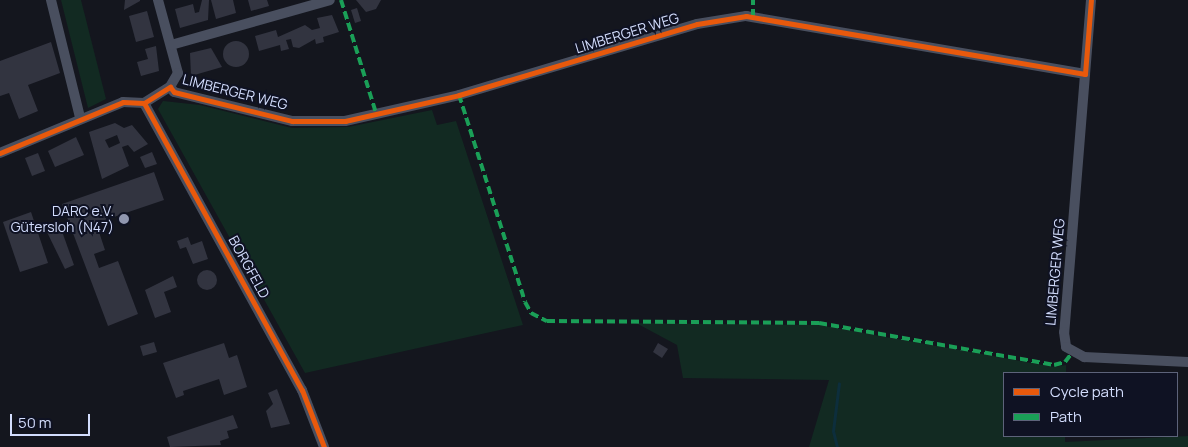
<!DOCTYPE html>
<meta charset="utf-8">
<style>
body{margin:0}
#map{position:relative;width:1188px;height:447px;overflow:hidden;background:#14161e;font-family:Manrope,sans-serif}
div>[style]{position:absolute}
.green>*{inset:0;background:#122a22}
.stream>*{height:3px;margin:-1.5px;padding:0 1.5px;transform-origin:1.5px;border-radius:1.5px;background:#0d2e3c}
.building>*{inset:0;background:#323440}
.round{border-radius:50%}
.minor>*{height:10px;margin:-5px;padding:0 5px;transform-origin:5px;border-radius:5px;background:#494f5f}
.quiet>*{height:4px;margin-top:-2px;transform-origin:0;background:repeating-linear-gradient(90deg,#1a9f57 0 8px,transparent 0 12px)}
.cycleway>*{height:5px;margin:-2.5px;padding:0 2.5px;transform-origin:2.5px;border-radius:2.5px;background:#e8590c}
.dots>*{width:14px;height:14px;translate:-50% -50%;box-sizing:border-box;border:2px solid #0f1223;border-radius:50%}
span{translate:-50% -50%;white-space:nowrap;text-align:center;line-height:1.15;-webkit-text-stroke:4px #0f1223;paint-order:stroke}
.street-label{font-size:14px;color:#d3ddfd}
.poi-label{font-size:14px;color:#d3ddfd}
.right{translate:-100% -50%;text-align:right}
.legend{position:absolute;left:1003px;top:372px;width:175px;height:65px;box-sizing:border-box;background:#0f1223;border:1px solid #5d637a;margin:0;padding:6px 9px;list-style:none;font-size:15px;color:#d3ddfd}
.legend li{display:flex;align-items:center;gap:10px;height:25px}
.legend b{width:25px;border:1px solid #5d637a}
.scale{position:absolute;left:10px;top:414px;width:80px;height:22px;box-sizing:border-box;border:2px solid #d3ddfd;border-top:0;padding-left:6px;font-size:15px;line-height:18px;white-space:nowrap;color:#d3ddfd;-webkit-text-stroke:4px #0f1223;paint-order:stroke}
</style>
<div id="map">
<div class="green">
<i style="clip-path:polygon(61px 0,81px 0,106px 99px,88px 108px)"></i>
<i style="clip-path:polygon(163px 101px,200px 105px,292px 128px,348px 127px,432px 110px,437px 125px,456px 121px,523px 325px,305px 373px,158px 109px)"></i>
<i style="clip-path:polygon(636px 323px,818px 325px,1054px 367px,1066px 365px,1066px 373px,1004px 373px,1004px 436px,1065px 436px,1065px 442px,1188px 436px,1188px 447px,809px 447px,829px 380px,683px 378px,677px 345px)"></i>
</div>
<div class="stream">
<i style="left:837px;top:447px;width:16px;rotate:-104deg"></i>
<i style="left:833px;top:431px;width:48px;rotate:-82.9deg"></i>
</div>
<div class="building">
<i style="clip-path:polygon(125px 0,140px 0,140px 1px,124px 10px)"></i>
<i style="clip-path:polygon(202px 0,209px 0,208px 20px,180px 28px,175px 9px,193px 4px,195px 13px,199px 12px)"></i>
<i style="clip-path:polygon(211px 0,233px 0,236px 13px,216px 19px)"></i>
<i style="clip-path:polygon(248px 0,267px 0,269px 6px,251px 11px)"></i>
<i style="clip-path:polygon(356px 0,381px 0,376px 9px,366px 12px)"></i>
<i style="clip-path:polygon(357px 8px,361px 21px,355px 23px,351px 10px)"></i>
<i style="clip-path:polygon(147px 11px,154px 37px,136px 42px,129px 16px)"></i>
<i style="clip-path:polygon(332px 15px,339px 32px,323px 37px,324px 42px,316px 44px,315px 39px,299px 48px,293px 47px,291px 39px,286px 40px,289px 49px,281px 51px,280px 45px,259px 51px,255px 36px,276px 30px,278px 37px,305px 25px,312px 30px,320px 28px,317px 18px)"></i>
<i class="round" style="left:223px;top:41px;width:26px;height:26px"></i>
<i style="clip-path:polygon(51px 42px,60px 73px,28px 85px,38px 111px,19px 119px,9px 93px,0 96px,0 61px)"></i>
<i style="clip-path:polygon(156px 46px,159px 71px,141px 76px,137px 62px,148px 59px,145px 49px)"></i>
<i style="clip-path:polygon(211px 48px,222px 67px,191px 76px,190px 53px)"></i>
<i style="clip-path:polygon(evenodd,115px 123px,124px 128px,132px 125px,148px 144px,134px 152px,128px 145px,122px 147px,129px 166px,102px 179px,89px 132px,115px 123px,117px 135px,120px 143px,109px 148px,105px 140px,117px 135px)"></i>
<i style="clip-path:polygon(76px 137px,84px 155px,55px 167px,48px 151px)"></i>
<i style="clip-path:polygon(152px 152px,157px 164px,145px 168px,140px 157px)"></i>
<i style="clip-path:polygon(38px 153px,45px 171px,32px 176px,25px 158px)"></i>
<i style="clip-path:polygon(154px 172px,164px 200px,96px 223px,105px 250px,94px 254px,99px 268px,118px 261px,138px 314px,108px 326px,62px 204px)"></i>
<i style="clip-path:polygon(31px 212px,48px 263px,20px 272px,3px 222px)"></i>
<i class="round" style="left:119.5px;top:214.5px;width:9px;height:9px"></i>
<i style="clip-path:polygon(59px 223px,74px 265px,65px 269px,45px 228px)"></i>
<i style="clip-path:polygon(188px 237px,191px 245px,202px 241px,208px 259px,193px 264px,186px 247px,180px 249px,177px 241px)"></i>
<i class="round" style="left:197px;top:270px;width:20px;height:20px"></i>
<i style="clip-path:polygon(173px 276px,177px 287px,164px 292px,171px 312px,155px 318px,145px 290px)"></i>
<i style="clip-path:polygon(154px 342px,157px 352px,143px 356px,140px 346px)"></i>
<i style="clip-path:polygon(224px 343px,229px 358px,237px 355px,247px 387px,224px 395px,219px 379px,183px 391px,184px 395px,176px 398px,163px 363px)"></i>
<i style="clip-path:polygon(658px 343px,668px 349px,662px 358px,653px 352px)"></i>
<i style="clip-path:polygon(277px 389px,290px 424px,271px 428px,266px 411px,273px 404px,268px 393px)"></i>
<i style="clip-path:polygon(233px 415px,238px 428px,227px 431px,229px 438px,220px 441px,221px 445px,170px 447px,167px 437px)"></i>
</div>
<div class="minor">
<i style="left:51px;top:0;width:121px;rotate:76.1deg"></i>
<i style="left:158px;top:0;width:76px;rotate:74.7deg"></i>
<i style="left:178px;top:73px;width:16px;rotate:120deg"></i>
<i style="left:1091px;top:0;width:333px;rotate:94.6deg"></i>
<i style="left:1064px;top:332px;width:15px;rotate:82deg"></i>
<i style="left:1066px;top:347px;width:21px;rotate:29deg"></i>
<i style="left:1084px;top:357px;width:104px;rotate:2.8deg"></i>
<i style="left:171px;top:45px;width:165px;rotate:-15.8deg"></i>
<i style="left:170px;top:87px;width:6px;rotate:51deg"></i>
<i style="left:174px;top:92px;width:122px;rotate:13.8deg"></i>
<i style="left:292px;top:121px;width:53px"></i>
<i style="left:345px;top:121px;width:117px;rotate:-12.8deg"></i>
<i style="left:459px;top:95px;width:248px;rotate:-16.6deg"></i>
<i style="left:697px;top:24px;width:50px;rotate:-9.3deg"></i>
<i style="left:746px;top:16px;width:344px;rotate:9.7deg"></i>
<i style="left:144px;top:103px;width:328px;rotate:61.2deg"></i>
<i style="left:302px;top:390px;width:61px;rotate:68.9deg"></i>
<i style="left:0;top:153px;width:133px;rotate:-22.5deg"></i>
<i style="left:123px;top:102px;width:21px;rotate:3deg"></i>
<i style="left:144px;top:103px;width:31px;rotate:-32deg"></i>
</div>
<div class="quiet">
<i style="left:341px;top:0;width:118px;rotate:72.8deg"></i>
<i style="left:753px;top:17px;width:17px;rotate:-90deg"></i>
<i style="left:459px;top:95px;width:217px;rotate:72.3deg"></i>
<i style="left:525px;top:302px;width:13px;rotate:61deg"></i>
<i style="left:531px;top:313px;width:18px;rotate:27deg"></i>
<i style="left:547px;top:321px;width:272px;rotate:0.4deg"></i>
<i style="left:819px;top:323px;width:239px;rotate:10.1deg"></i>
<i style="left:1054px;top:365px;width:11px;rotate:-15deg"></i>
<i style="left:1065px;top:362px;width:11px;rotate:-52deg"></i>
</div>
<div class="cycleway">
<i style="left:144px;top:103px;width:328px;rotate:61.2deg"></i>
<i style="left:302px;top:390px;width:61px;rotate:68.9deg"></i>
<i style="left:0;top:153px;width:133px;rotate:-22.5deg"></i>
<i style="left:123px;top:102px;width:21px;rotate:3deg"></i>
<i style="left:144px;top:103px;width:31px;rotate:-32deg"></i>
<i style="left:170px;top:87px;width:6px;rotate:51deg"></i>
<i style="left:174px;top:92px;width:122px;rotate:13.8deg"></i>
<i style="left:292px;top:121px;width:53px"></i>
<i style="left:345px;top:121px;width:117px;rotate:-12.8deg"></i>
<i style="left:459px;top:95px;width:248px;rotate:-16.6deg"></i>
<i style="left:697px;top:24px;width:50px;rotate:-9.3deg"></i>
<i style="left:746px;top:16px;width:344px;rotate:9.7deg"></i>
<i style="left:1085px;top:74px;width:74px;rotate:-85.4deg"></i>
</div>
<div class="dots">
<i style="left:124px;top:219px;background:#9097af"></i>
</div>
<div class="street-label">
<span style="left:627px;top:33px;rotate:-17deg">LIMBERGER WEG</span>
<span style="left:235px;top:92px;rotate:14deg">LIMBERGER WEG</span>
<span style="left:249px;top:267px;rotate:61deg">BORGFELD</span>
<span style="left:1055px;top:272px;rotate:-85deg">LIMBERGER WEG</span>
</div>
<div class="poi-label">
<span class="right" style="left:114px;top:219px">DARC e.V.<br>Gütersloh (N47)</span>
</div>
<ul class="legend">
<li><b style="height:6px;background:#e8590c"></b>Cycle path</li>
<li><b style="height:6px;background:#1a9f57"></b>Path</li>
</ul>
<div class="scale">50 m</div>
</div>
